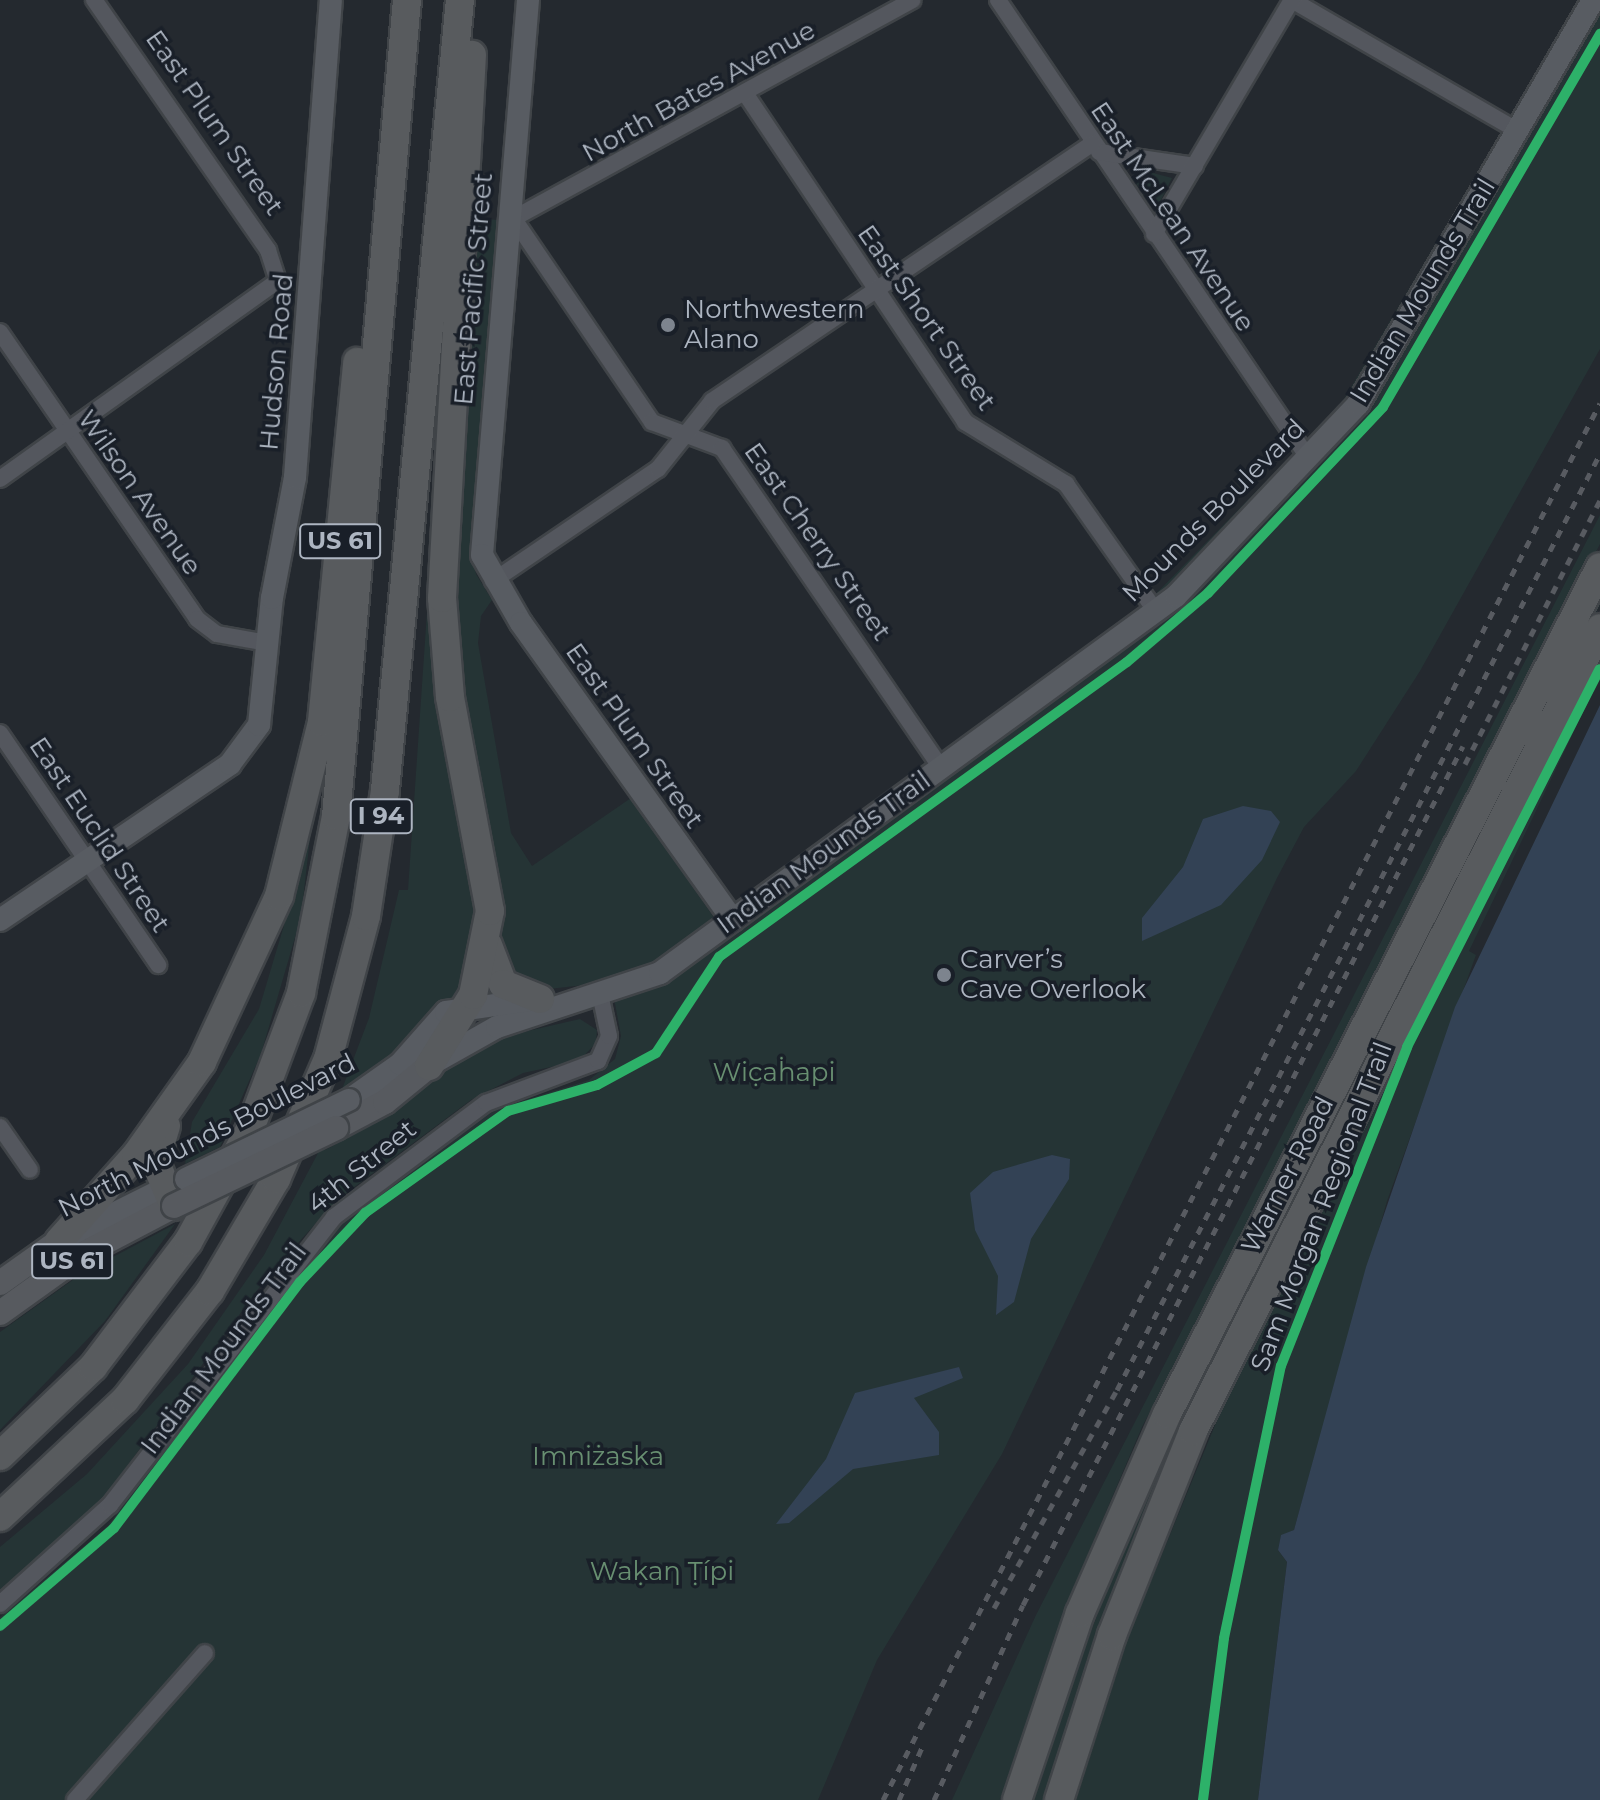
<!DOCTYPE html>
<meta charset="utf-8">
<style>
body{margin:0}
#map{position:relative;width:1600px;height:1800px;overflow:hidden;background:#24292f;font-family:Montserrat,sans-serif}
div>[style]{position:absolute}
.green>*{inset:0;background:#253435}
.water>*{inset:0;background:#334255}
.roads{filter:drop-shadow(2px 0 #404448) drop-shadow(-2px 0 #404448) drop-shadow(0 2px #404448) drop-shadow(0 -2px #404448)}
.street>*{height:16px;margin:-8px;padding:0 8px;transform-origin:8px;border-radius:8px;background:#54575e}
.secondary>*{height:22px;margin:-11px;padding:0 11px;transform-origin:11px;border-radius:11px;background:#585c62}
.primary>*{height:24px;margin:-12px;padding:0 12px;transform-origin:12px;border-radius:12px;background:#575a5f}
.highway>*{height:28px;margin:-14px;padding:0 14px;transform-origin:14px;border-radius:14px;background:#585b5e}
.rail>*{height:5px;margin-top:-2.5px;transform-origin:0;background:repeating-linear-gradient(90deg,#585b61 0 8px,transparent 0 16px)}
.bridges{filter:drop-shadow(2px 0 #404448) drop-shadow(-2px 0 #404448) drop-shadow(0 2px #404448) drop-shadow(0 -2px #404448)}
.secondary-bridge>*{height:22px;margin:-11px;padding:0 11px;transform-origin:11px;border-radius:11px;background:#585c62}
.primary-bridge>*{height:24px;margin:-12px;padding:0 12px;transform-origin:12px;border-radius:12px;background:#575a5f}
.cycleway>*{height:10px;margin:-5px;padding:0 5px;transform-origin:5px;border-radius:5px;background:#2db169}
.dots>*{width:22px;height:22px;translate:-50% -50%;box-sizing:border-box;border:4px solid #191f28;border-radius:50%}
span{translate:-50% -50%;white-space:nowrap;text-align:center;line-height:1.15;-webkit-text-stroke:7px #191f28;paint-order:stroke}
.shield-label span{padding:2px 6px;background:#191f28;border:2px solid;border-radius:6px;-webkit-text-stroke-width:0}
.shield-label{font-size:24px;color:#adb5c1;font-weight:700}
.street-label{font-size:26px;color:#adb5c1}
.poi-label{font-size:26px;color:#adb5c1}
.left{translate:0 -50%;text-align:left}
.park-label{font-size:26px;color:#688f71}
</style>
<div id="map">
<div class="green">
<i style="clip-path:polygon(1579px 0,1600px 0,1600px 349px,1420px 671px,1356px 771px,1304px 827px,1277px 878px,1002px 1454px,877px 1660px,818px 1800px,0 1800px,0 1617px,107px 1527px,281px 1291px,346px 1220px,496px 1109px,589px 1080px,615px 1059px,621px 1036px,611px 982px,531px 991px,498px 958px,498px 874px,453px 648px,474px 218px,498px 220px,470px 542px,476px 574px,492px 600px,481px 616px,478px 643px,511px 833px,532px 866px,631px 798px,715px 919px,1142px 608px,1340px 406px)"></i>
<i style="clip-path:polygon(1138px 169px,1172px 178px,1157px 208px,1132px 179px)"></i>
<i style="clip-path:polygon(1600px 515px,1600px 544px,1142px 1427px,1071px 1594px,1000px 1800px,952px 1800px,1036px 1615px)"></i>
<i style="clip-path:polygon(430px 568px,480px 906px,461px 997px,440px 1005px,398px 1053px,359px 1079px,325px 1150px,392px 1114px,454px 1063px,501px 1037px,580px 1019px,597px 1030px,596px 1043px,579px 1061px,523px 1073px,471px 1100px,337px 1200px,268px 1276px,104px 1497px,0 1591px,0 1547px,87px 1474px,188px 1364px,264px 1255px,317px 1155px,369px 1018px,399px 890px,408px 890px)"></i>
<i style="clip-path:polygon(1600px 591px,1600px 605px,1208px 1371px,1047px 1800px,1029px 1800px,1143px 1490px)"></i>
<i style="clip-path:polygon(1600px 653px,1455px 944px,1461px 947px,1600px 677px,1469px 951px,1476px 955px,1387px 1201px,1294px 1530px,1281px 1536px,1278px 1550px,1287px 1562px,1258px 1800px,1076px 1800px,1130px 1632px,1227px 1396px)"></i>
<i style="clip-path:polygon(310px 838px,301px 917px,261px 1054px,220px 1147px,185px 1164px,192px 1122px,259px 1009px)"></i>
<i style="clip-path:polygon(175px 1224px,105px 1321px,0 1430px,0 1332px,81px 1274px)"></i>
</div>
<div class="water">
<i style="clip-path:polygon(1600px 705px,1600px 1800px,1258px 1800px,1287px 1562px,1278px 1550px,1281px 1535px,1294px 1530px,1366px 1267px,1455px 1007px)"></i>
<i style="clip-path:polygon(1243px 806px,1271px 811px,1280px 822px,1262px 860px,1221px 905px,1142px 941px,1142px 918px,1183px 867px,1203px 819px)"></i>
<i style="clip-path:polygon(1052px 1155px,1070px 1159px,1069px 1179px,1031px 1239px,1014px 1302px,996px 1315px,998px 1276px,975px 1230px,970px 1193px,993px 1172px)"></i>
<i style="clip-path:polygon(959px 1367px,963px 1378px,914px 1398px,939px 1432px,939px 1455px,853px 1469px,789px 1523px,776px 1524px,826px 1459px,855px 1393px)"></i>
</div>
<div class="roads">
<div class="street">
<i style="left:998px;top:0;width:554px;rotate:55.88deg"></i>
<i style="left:1292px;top:0;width:261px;rotate:30.1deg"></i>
<i style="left:745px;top:93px;width:396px;rotate:56.2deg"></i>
<i style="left:965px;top:422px;width:119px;rotate:31.5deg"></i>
<i style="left:1066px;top:484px;width:158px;rotate:54.8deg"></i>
<i style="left:1099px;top:152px;width:97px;rotate:8.3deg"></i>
<i style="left:509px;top:221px;width:460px;rotate:-28.7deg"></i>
<i style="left:516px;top:222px;width:242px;rotate:55.8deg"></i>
<i style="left:652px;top:422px;width:75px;rotate:20.4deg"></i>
<i style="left:722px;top:448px;width:389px;rotate:55.6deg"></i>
<i style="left:1154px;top:234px;width:272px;rotate:-59.5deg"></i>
<i style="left:0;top:332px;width:348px;rotate:55.5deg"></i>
<i style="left:197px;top:619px;width:25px;rotate:37deg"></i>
<i style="left:217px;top:634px;width:51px;rotate:10.2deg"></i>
<i style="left:0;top:479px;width:341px;rotate:-35.5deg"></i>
<i style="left:278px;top:281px;width:33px;rotate:-108deg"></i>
<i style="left:268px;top:250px;width:305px;rotate:-124.8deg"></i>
<i style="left:493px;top:581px;width:199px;rotate:-34.2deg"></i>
<i style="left:658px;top:469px;width:87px;rotate:-51.5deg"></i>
<i style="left:712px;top:401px;width:460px;rotate:-34.1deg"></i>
<i style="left:0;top:733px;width:281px;rotate:55.7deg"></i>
<i style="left:0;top:1127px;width:52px;rotate:55.1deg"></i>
<i style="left:0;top:1604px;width:148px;rotate:-42deg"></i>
<i style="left:110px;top:1505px;width:365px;rotate:-52.1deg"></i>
<i style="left:334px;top:1217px;width:190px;rotate:-36.9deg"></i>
<i style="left:486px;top:1103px;width:120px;rotate:-20.6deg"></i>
<i style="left:598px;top:1061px;width:27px;rotate:-66deg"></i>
<i style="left:609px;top:1036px;width:40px;rotate:-102deg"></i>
<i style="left:75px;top:1800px;width:196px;rotate:-48.5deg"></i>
</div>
<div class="secondary">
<i style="left:528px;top:0;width:557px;rotate:94.74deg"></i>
<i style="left:482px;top:555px;width:78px;rotate:60.2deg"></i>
<i style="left:521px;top:623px;width:365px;rotate:54.5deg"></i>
<i style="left:0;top:920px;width:278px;rotate:-34.1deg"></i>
<i style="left:230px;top:764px;width:49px;rotate:-53.4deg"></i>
<i style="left:259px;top:725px;width:128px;rotate:-84.2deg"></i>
<i style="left:272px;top:598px;width:123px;rotate:-79.2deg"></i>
<i style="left:295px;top:477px;width:478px;rotate:-85.7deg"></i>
<i style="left:433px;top:1063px;width:73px;rotate:-29.4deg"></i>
<i style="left:497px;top:1027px;width:172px;rotate:-18.3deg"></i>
<i style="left:660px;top:973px;width:639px;rotate:-36.15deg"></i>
<i style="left:1176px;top:596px;width:265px;rotate:-46.5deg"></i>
<i style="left:1358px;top:404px;width:467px;rotate:-59.8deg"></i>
<i style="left:349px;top:1100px;width:62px;rotate:-35.2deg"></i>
<i style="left:400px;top:1064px;width:69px;rotate:-48.5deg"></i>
<i style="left:446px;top:1012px;width:91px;rotate:-8.2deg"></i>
<i style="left:65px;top:1238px;width:126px;rotate:-26.4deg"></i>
</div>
<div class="primary">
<i style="left:336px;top:1128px;width:55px;rotate:-28deg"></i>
<i style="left:385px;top:1102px;width:57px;rotate:-39.3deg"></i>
<i style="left:0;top:1283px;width:72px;rotate:-35.4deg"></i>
<i style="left:0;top:1313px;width:100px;rotate:-35.6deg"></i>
<i style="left:81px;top:1255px;width:105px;rotate:-27.8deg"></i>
</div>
<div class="highway">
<i style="left:488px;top:945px;width:42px;rotate:69deg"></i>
<i style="left:503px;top:984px;width:40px;rotate:22deg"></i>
<i style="left:429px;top:1066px;width:84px;rotate:-58.2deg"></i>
<i style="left:473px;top:995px;width:86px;rotate:-78.6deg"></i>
<i style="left:490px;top:911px;width:218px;rotate:-100.6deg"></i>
<i style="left:450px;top:697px;width:99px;rotate:-94.6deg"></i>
<i style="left:442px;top:598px;width:544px;rotate:-86.84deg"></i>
<i style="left:166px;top:1126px;width:37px;rotate:107deg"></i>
<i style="left:155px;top:1161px;width:49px;rotate:67.1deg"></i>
<i style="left:59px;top:1241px;width:115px;rotate:-48.2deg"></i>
<i style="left:136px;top:1155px;width:114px;rotate:-54.6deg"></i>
<i style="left:202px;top:1062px;width:183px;rotate:-65.1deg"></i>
<i style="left:279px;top:896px;width:179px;rotate:-76.1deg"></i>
<i style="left:322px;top:722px;width:362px;rotate:-84.4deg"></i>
<i style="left:0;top:1456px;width:129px;rotate:-43.7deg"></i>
<i style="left:93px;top:1367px;width:157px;rotate:-52.8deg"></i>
<i style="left:188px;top:1242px;width:129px;rotate:-61.2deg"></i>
<i style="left:250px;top:1129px;width:145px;rotate:-69.4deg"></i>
<i style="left:301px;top:993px;width:180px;rotate:-78.8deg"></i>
<i style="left:336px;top:816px;width:819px;rotate:-85.03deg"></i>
<i style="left:0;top:1517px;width:171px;rotate:-43.1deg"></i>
<i style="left:125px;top:1400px;width:138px;rotate:-52.1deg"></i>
<i style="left:210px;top:1291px;width:130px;rotate:-59.5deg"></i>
<i style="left:276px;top:1179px;width:131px;rotate:-66.6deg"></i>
<i style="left:328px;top:1059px;width:148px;rotate:-75.1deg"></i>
<i style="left:366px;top:916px;width:127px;rotate:-81.4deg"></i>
<i style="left:385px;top:790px;width:794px;rotate:-84.58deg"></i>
<i style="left:1017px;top:1800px;width:197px;rotate:-71.4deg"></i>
<i style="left:1080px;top:1613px;width:217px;rotate:-66.4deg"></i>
<i style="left:1167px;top:1414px;width:951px;rotate:-62.92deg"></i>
<i style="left:1059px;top:1800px;width:173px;rotate:-72.2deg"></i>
<i style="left:1112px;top:1635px;width:219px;rotate:-68.3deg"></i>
<i style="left:1193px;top:1431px;width:900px;rotate:-63.12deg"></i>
</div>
</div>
<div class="rail">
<i style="left:1465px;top:764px;width:297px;rotate:-62.9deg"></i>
<i style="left:994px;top:1608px;width:250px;rotate:-60.6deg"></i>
<i style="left:1117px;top:1390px;width:1053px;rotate:-62.71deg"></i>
<i style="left:883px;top:1800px;width:1570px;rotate:-62.83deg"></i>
<i style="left:899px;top:1800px;width:60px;rotate:-66.4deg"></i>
<i style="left:934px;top:1800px;width:214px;rotate:-65.5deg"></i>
<i style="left:1023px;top:1605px;width:965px;rotate:-62.88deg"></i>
</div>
<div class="bridges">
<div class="secondary-bridge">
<i style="left:186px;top:1179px;width:181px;rotate:-25.9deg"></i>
</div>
<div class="primary-bridge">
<i style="left:174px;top:1206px;width:180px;rotate:-25.7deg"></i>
</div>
</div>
<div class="cycleway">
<i style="left:0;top:1626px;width:150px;rotate:-40.7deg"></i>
<i style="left:114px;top:1528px;width:308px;rotate:-52.9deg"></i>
<i style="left:300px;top:1282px;width:95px;rotate:-46.7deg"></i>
<i style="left:365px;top:1213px;width:176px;rotate:-35.5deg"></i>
<i style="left:508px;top:1111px;width:93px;rotate:-16.3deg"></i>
<i style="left:597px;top:1085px;width:67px;rotate:-28.5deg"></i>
<i style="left:656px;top:1053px;width:115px;rotate:-56.7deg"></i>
<i style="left:719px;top:957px;width:503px;rotate:-35.87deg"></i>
<i style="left:1127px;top:662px;width:106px;rotate:-40.4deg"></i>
<i style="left:1208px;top:593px;width:255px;rotate:-46.7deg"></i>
<i style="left:1383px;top:407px;width:432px;rotate:-59.8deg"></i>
<i style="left:1203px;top:1800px;width:163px;rotate:-82.6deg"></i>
<i style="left:1224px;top:1638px;width:278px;rotate:-78.2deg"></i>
<i style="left:1281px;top:1366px;width:343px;rotate:-68.4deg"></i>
<i style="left:1407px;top:1047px;width:424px;rotate:-63deg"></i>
</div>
<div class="dots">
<i style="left:668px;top:325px;background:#7d848e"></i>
<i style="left:944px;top:975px;background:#7d848e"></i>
</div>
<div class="shield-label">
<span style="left:340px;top:541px">US 61</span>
<span style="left:381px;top:816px">I 94</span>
<span style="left:72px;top:1261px">US 61</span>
</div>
<div class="street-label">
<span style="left:699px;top:92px;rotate:-29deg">North Bates Avenue</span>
<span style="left:214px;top:123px;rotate:55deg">East Plum Street</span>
<span style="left:1172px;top:217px;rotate:56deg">East McLean Avenue</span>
<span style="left:474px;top:289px;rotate:-85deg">East Pacific Street</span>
<span style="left:1423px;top:291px;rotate:-59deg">Indian Mounds Trail</span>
<span style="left:926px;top:318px;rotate:55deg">East Short Street</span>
<span style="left:277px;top:362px;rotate:-85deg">Hudson Road</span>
<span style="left:139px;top:493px;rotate:55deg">Wilson Avenue</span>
<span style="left:1214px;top:511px;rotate:-45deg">Mounds Boulevard</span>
<span style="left:817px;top:542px;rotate:55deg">East Cherry Street</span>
<span style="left:634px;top:736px;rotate:55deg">East Plum Street</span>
<span style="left:99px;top:835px;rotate:56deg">East Euclid Street</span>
<span style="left:824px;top:853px;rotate:-36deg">Indian Mounds Trail</span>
<span style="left:207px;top:1136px;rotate:-27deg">North Mounds Boulevard</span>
<span style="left:362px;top:1167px;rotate:-39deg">4th Street</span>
<span style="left:1288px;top:1175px;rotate:-63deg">Warner Road</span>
<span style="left:1322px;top:1207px;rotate:-69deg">Sam Morgan Regional Trail</span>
<span style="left:224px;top:1349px;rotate:-53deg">Indian Mounds Trail</span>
</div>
<div class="poi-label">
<span class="left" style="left:684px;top:325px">Northwestern<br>Alano</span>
<span class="left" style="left:960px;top:975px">Carver’s<br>Cave Overlook</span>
</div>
<div class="park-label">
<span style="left:774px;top:1073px">Wic̣aḣapi</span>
<span style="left:598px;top:1457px">Imniżaska</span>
<span style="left:662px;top:1572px">Waḳaƞ Ṭípi</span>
</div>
</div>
